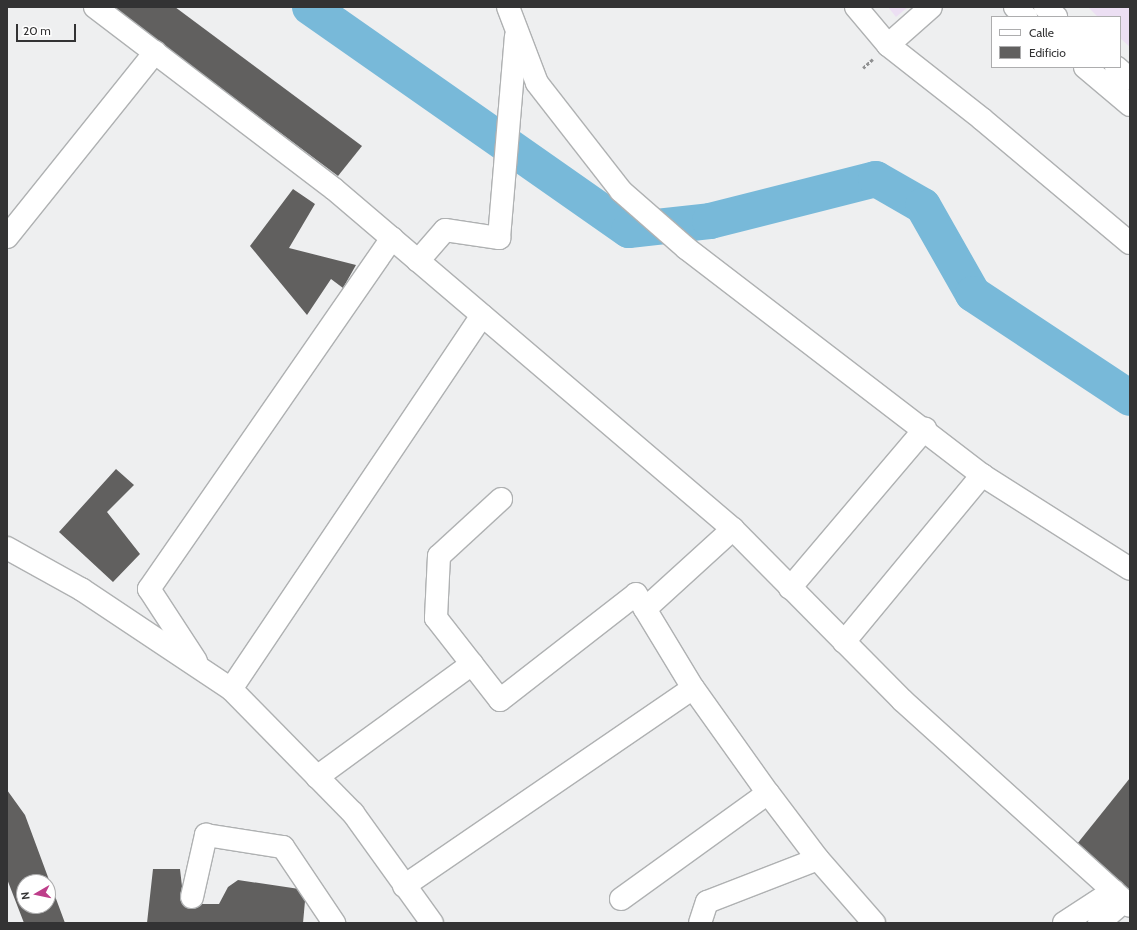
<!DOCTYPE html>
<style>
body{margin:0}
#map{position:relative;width:1137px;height:930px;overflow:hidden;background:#eeeff0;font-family:Cabin,sans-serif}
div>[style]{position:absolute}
.commercial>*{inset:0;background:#ecdff3}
.river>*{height:36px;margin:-18px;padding:0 18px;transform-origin:18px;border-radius:18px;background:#78b9d9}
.building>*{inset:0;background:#61605f}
.path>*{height:2.5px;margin-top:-1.25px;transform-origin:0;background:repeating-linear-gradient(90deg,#8f9091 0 3px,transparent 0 5px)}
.roads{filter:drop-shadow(1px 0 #afb1b2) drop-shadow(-1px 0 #afb1b2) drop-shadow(0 1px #afb1b2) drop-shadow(0 -1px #afb1b2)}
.minor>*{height:22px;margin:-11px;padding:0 11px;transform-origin:11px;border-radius:11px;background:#fff}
.major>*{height:22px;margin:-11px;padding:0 11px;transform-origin:11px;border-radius:11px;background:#fff}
span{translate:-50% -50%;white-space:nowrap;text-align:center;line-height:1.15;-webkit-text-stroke:4px #fff;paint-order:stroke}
.frame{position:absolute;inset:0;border:8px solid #333334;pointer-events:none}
.legend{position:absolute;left:991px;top:16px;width:130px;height:52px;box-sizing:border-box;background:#fff;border:1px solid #adadae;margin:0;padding:5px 7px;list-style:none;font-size:12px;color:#333334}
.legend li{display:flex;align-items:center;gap:8px;height:20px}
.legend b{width:20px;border:1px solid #adadae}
.north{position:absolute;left:16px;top:874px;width:40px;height:40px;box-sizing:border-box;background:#fff;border:1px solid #adadae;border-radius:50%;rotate:261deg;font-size:11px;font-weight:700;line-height:16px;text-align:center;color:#333334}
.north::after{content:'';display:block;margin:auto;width:14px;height:18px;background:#be3e8a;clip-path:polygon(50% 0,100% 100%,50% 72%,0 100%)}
.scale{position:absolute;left:16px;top:24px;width:60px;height:18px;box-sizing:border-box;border:2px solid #333334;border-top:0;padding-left:5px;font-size:12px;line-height:14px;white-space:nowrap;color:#333334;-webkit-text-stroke:3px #fff;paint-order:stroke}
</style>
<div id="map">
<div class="commercial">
<i style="clip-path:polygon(888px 7px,908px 7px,896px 17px)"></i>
<i style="clip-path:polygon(1088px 7px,1130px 7px,1130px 47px,1120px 38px,1120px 17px,1098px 17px)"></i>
</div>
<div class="river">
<i style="left:310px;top:7px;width:389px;rotate:35deg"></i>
<i style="left:629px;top:230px;width:81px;rotate:-6.3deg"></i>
<i style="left:710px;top:221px;width:171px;rotate:-14.2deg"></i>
<i style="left:876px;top:179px;width:54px;rotate:29.9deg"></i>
<i style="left:923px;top:206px;width:101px;rotate:60.4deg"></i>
<i style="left:973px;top:294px;width:188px;rotate:33.5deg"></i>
</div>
<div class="building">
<i style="clip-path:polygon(113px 7px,175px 7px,362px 146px,338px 176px)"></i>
<i style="clip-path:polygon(293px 189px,315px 204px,289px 248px,356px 265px,343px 288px,331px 279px,307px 315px,250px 246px)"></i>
<i style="clip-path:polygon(116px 469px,134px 485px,107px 512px,140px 554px,113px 582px,59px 532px)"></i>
<i style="clip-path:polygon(1130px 778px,1130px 902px,1077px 844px)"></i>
<i style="clip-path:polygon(evenodd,7px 790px,25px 815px,65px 923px,24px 923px,7px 879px,7px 790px,24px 882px,48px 882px,48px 906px,24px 906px,24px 882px)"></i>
<i style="clip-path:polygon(153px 869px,180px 869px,184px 904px,219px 904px,228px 887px,238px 880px,306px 890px,303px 923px,147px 923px)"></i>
</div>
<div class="path">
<i style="left:863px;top:68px;width:13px;rotate:-42deg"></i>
</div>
<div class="roads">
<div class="minor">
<i style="left:95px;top:7px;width:300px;rotate:37.3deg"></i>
<i style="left:334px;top:189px;width:524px;rotate:40.44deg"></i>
<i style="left:733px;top:529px;width:240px;rotate:45.3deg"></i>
<i style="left:902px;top:700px;width:307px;rotate:42.1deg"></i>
<i style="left:508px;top:7px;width:81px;rotate:69.1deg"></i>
<i style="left:537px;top:83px;width:137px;rotate:52.1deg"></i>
<i style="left:621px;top:191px;width:86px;rotate:41.2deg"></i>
<i style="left:686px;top:248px;width:373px;rotate:37.5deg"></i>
<i style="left:982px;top:475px;width:175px;rotate:32.4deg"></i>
<i style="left:856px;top:7px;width:50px;rotate:49.9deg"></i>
<i style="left:888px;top:45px;width:120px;rotate:38.2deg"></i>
<i style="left:982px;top:119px;width:193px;rotate:40deg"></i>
<i style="left:888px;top:45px;width:57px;rotate:-41.5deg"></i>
<i style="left:7px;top:237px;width:237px;rotate:-51.3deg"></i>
<i style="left:418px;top:261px;width:41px;rotate:-48.9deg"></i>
<i style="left:445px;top:230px;width:55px;rotate:8.4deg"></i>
<i style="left:499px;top:238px;width:202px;rotate:-85.2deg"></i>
<i style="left:501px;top:499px;width:84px;rotate:137.4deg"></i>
<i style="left:439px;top:556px;width:62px;rotate:92.8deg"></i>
<i style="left:436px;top:618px;width:104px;rotate:52deg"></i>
<i style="left:500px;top:700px;width:172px;rotate:-37.9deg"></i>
<i style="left:636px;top:594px;width:110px;rotate:58.8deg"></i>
<i style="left:693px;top:688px;width:129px;rotate:54.5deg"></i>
<i style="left:768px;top:793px;width:83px;rotate:52.9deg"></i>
<i style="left:818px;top:859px;width:85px;rotate:48.8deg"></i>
<i style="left:7px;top:548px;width:85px;rotate:29deg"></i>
<i style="left:81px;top:589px;width:180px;rotate:33.7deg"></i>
<i style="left:231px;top:689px;width:174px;rotate:45.5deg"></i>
<i style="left:353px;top:813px;width:135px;rotate:54.3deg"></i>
<i style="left:790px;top:588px;width:209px;rotate:-49.7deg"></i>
<i style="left:645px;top:609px;width:119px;rotate:-42.3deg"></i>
<i style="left:844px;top:642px;width:217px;rotate:-50.4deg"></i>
<i style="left:196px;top:661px;width:86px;rotate:-123.1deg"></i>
<i style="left:149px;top:589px;width:427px;rotate:-55.3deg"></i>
<i style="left:231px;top:689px;width:450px;rotate:-56.1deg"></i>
<i style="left:317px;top:777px;width:192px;rotate:-36.1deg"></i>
<i style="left:404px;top:886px;width:350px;rotate:-34.4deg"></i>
<i style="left:192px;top:897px;width:64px;rotate:-77.3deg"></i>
<i style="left:206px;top:835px;width:78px;rotate:8.9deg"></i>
<i style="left:283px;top:847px;width:92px;rotate:56.1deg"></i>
<i style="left:621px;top:899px;width:181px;rotate:-35.8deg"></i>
<i style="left:700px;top:923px;width:22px;rotate:-72deg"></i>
<i style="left:707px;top:902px;width:119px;rotate:-21.2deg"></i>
<i style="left:1064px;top:923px;width:59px;rotate:-33.1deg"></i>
<i style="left:1099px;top:923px;width:33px;rotate:-41deg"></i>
</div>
<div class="major">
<i style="left:1015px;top:7px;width:15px;rotate:42deg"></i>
<i style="left:1045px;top:7px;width:15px;rotate:42deg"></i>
<i style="left:1085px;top:67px;width:59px;rotate:40.2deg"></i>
<i style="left:1116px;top:67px;width:18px;rotate:41deg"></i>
</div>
</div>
<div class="frame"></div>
<ul class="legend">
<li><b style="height:5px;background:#fff"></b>Calle</li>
<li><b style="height:11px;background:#61605f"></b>Edificio</li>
</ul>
<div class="north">N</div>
<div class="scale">20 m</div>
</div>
